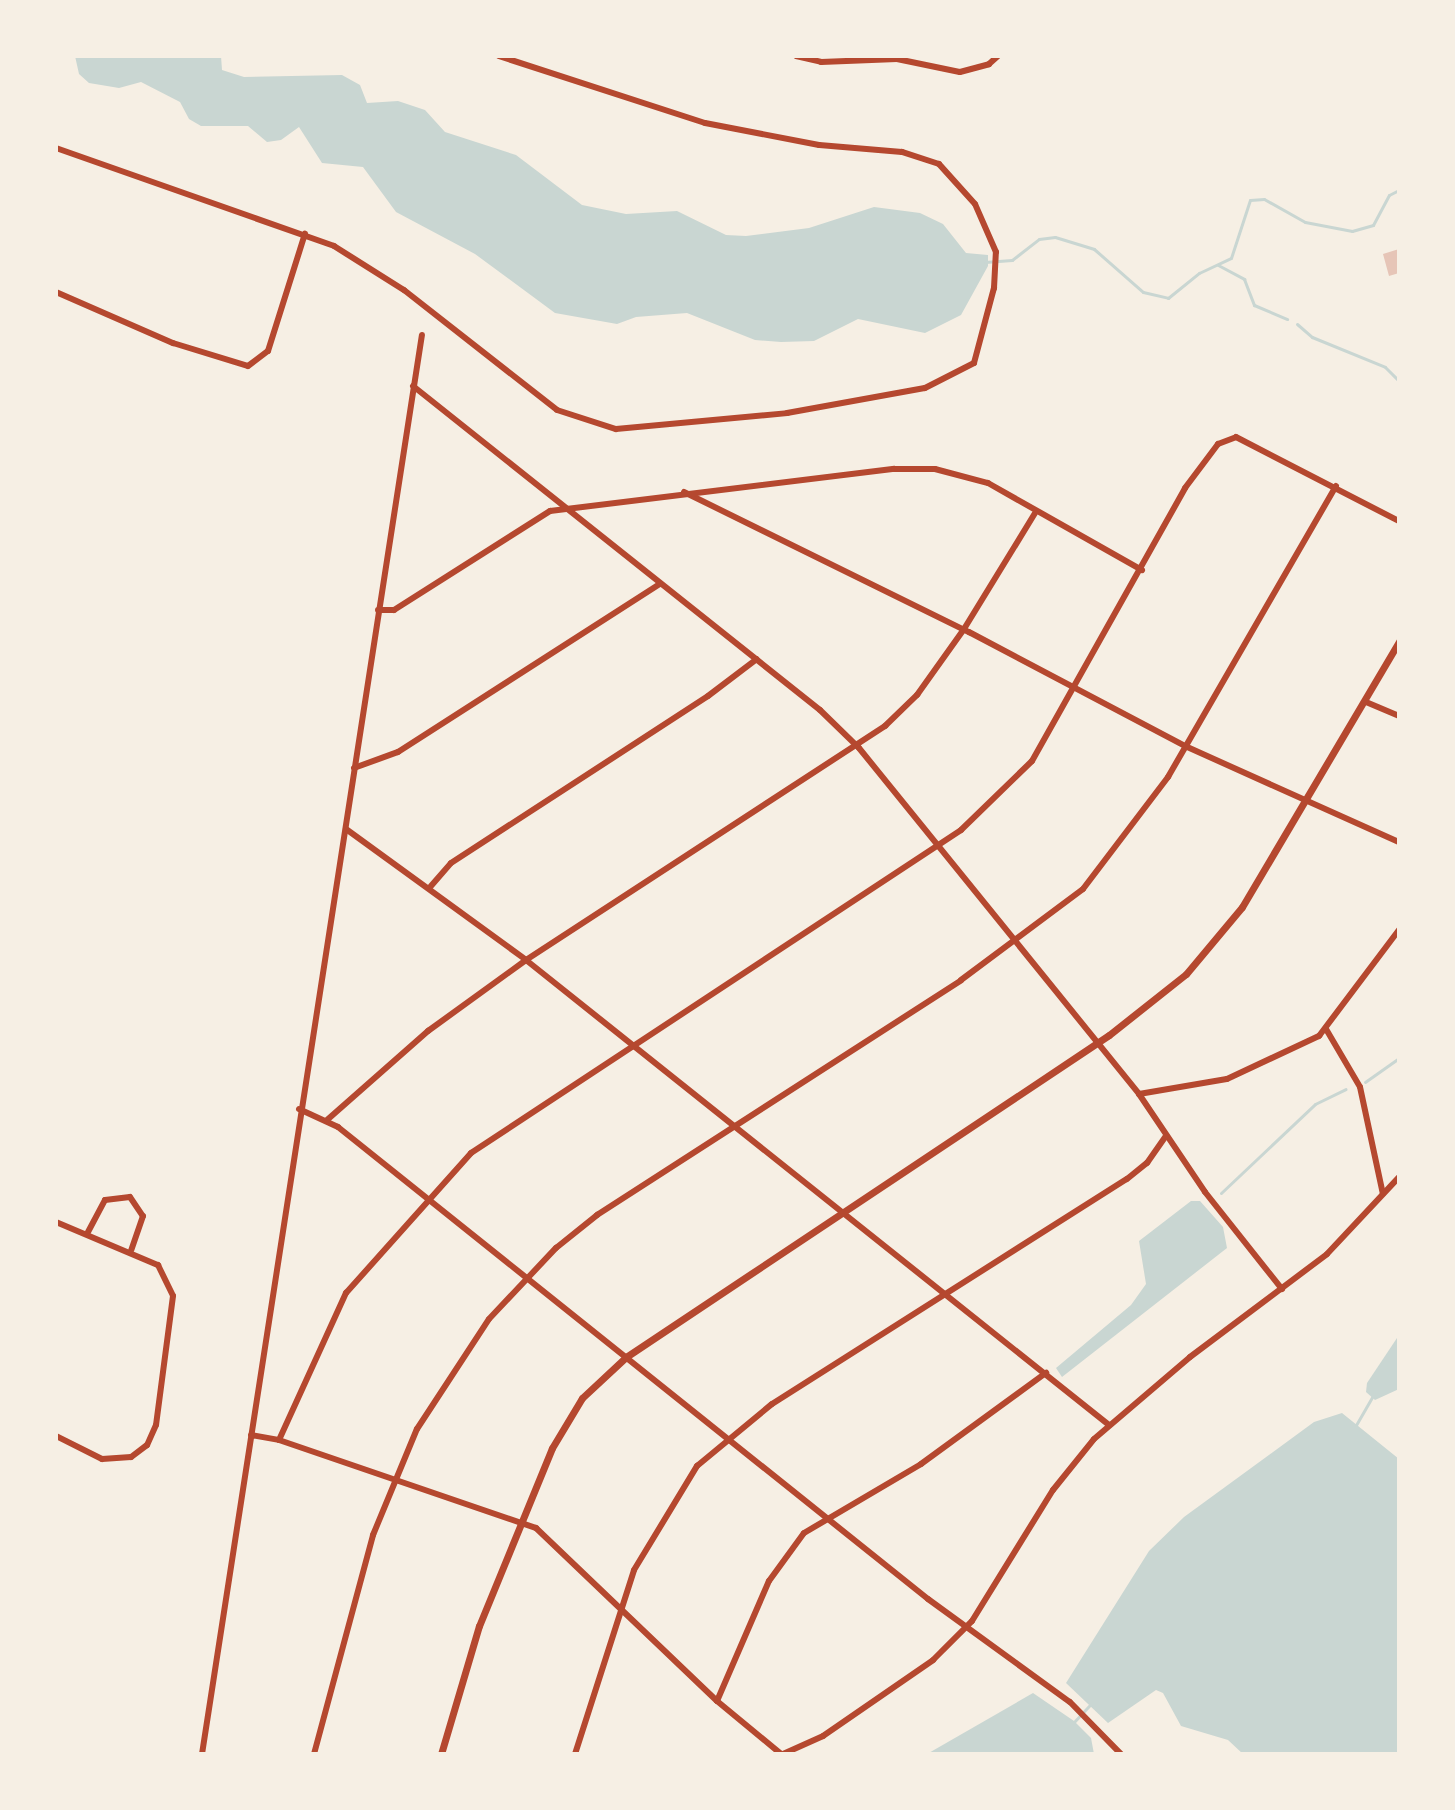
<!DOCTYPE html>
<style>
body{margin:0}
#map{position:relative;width:1455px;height:1810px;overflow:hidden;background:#f6efe4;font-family:Overpass,sans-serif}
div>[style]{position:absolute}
.water>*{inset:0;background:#c9d6d2}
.stream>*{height:3px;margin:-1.5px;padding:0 1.5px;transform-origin:1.5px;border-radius:1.5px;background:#c9d6d2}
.building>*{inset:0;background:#e6c5b7}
.minor>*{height:6px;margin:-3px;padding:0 3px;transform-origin:3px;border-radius:3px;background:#b5482f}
.tertiary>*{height:7px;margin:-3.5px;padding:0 3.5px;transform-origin:3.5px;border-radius:3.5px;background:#b5482f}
span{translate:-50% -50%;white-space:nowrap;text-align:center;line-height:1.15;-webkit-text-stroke:7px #f6efe4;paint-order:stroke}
.frame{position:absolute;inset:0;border:58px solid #f6efe4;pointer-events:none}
</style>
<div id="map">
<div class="water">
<i style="clip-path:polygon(75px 56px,221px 56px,222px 70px,244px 77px,342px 75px,360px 85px,367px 103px,398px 101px,425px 110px,445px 132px,516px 155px,582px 205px,626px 214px,677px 211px,726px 235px,746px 236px,809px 228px,874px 207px,920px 213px,943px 224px,966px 253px,988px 255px,988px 266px,961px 315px,925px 333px,858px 319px,814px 341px,781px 342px,755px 340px,687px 313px,636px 317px,617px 324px,555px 313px,475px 254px,396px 212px,363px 167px,322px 163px,299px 127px,281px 140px,267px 142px,248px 126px,201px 126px,189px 119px,180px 102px,141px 82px,119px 88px,89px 83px,79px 74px)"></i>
<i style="clip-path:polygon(1191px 1201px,1200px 1201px,1223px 1227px,1227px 1248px,1062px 1377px,1056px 1368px,1131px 1305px,1146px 1284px,1139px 1241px)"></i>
<i style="clip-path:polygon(1399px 1335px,1399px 1389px,1375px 1400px,1366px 1392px,1367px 1383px)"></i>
<i style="clip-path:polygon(1342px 1413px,1399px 1459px,1399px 1754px,1243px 1754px,1228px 1740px,1181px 1726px,1163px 1693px,1156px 1690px,1108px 1723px,1066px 1683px,1149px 1551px,1184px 1517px,1314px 1422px)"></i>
<i style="clip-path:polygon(1033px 1693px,1074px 1721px,1091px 1738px,1094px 1754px,927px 1754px)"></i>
</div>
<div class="stream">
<i style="left:985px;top:262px;width:27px;rotate:-4deg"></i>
<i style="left:1012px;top:260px;width:34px;rotate:-38deg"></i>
<i style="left:1039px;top:239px;width:16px;rotate:-7deg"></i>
<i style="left:1055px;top:237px;width:41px;rotate:17.1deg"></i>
<i style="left:1094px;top:249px;width:65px;rotate:41.3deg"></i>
<i style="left:1143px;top:292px;width:26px;rotate:13deg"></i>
<i style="left:1168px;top:298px;width:40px;rotate:-39deg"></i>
<i style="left:1199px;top:273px;width:35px;rotate:-25deg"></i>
<i style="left:1231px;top:258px;width:61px;rotate:-71.9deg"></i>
<i style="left:1250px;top:200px;width:14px;rotate:-4deg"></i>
<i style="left:1264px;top:199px;width:47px;rotate:29.3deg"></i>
<i style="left:1305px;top:222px;width:48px;rotate:10.8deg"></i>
<i style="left:1352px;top:231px;width:22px;rotate:-16deg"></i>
<i style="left:1373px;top:225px;width:34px;rotate:-62deg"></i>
<i style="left:1389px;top:195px;width:11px;rotate:-27deg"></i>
<i style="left:1218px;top:265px;width:30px;rotate:28deg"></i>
<i style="left:1244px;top:279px;width:28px;rotate:69deg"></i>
<i style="left:1254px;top:305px;width:36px;rotate:23deg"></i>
<i style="left:1297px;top:324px;width:20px;rotate:41deg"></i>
<i style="left:1312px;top:337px;width:79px;rotate:22.3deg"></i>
<i style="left:1385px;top:367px;width:20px;rotate:45deg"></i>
<i style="left:1365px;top:1082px;width:42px;rotate:-35.2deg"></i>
<i style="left:1221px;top:1193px;width:129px;rotate:-43.4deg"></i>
<i style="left:1315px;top:1104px;width:34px;rotate:-26deg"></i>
<i style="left:1356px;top:1425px;width:36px;rotate:-60deg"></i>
<i style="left:1073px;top:1723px;width:25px;rotate:-47deg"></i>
</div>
<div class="building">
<i style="clip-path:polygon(1399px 249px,1399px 273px,1389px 276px,1383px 254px)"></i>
</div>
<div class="minor">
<i style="left:796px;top:56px;width:26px;rotate:13deg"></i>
<i style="left:821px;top:62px;width:76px;rotate:-2.3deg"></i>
<i style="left:897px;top:59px;width:64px;rotate:11.7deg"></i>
<i style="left:960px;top:72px;width:30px;rotate:-15deg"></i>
<i style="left:989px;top:64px;width:12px;rotate:-42deg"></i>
<i style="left:56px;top:148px;width:295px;rotate:19.4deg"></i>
<i style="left:334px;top:246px;width:83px;rotate:32.2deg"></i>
<i style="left:404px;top:290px;width:194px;rotate:38.1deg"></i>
<i style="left:557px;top:410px;width:62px;rotate:17.9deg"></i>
<i style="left:616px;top:429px;width:172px;rotate:-5.3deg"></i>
<i style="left:787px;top:413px;width:140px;rotate:-10.3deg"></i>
<i style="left:925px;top:388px;width:55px;rotate:-27deg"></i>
<i style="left:974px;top:363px;width:78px;rotate:-75.1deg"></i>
<i style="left:994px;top:288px;width:36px;rotate:-87deg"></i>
<i style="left:996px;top:252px;width:52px;rotate:-113.6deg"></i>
<i style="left:975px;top:204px;width:54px;rotate:-132deg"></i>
<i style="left:939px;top:164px;width:39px;rotate:-162deg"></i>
<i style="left:902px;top:152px;width:83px;rotate:-175.2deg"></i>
<i style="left:819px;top:145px;width:116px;rotate:-169.1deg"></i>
<i style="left:705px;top:123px;width:217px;rotate:-162deg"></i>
<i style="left:56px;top:292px;width:128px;rotate:23.6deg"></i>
<i style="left:173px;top:343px;width:78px;rotate:17deg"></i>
<i style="left:248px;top:366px;width:25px;rotate:-37deg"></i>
<i style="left:268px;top:351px;width:123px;rotate:-72.5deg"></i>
<i style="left:413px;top:386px;width:520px;rotate:38.52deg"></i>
<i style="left:820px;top:710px;width:54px;rotate:44.3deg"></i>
<i style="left:859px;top:748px;width:445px;rotate:51deg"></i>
<i style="left:1139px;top:1094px;width:118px;rotate:56deg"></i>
<i style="left:1205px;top:1192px;width:124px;rotate:51.6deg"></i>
<i style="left:684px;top:492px;width:318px;rotate:26.2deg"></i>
<i style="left:969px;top:632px;width:244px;rotate:27.8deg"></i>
<i style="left:1185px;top:746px;width:235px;rotate:24.2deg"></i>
<i style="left:378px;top:610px;width:16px"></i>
<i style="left:394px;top:610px;width:185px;rotate:-32.4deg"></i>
<i style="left:550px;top:511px;width:347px;rotate:-7deg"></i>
<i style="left:894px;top:469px;width:41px"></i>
<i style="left:935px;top:469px;width:55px;rotate:14.8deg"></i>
<i style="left:988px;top:483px;width:177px;rotate:29.5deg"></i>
<i style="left:1366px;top:702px;width:36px;rotate:23deg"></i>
<i style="left:354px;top:768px;width:47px;rotate:-20deg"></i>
<i style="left:398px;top:752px;width:311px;rotate:-32.7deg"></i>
<i style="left:346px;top:829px;width:223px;rotate:36deg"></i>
<i style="left:526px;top:960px;width:746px;rotate:38.58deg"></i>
<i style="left:431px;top:886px;width:30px;rotate:-49deg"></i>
<i style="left:451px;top:863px;width:306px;rotate:-33deg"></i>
<i style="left:708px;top:696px;width:61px;rotate:-37.1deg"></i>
<i style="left:1326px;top:1029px;width:67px;rotate:59.6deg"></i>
<i style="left:1360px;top:1087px;width:109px;rotate:77.9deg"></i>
<i style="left:1139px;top:1094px;width:89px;rotate:-9.7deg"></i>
<i style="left:1227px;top:1079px;width:102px;rotate:-25.1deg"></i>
<i style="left:1319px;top:1036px;width:133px;rotate:-53deg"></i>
<i style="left:299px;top:1109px;width:43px;rotate:24.8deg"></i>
<i style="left:338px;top:1127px;width:756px;rotate:38.66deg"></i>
<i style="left:928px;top:1599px;width:175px;rotate:36deg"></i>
<i style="left:1070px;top:1702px;width:73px;rotate:45.6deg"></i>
<i style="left:327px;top:1120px;width:135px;rotate:-41.4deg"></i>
<i style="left:428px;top:1031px;width:121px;rotate:-35.9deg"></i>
<i style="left:526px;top:960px;width:429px;rotate:-33.1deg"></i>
<i style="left:885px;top:726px;width:45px;rotate:-44.1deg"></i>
<i style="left:917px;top:695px;width:81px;rotate:-54.5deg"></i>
<i style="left:964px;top:629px;width:136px;rotate:-58.5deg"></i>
<i style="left:56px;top:1222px;width:111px;rotate:22.9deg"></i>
<i style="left:158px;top:1265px;width:34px;rotate:64deg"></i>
<i style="left:173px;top:1296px;width:130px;rotate:97.5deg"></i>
<i style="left:156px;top:1425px;width:22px;rotate:114deg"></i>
<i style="left:147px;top:1445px;width:20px;rotate:143deg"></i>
<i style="left:131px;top:1457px;width:29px;rotate:176deg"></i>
<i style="left:102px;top:1459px;width:51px;rotate:-153.4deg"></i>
<i style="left:88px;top:1232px;width:36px;rotate:-62deg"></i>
<i style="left:105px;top:1200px;width:25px;rotate:-7deg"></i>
<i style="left:130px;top:1197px;width:23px;rotate:56deg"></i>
<i style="left:143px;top:1216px;width:36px;rotate:109deg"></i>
<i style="left:251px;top:1435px;width:28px;rotate:10deg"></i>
<i style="left:279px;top:1440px;width:272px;rotate:18.9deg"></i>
<i style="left:536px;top:1528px;width:250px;rotate:43.7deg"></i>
<i style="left:717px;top:1701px;width:83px;rotate:39.6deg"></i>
<i style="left:279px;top:1440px;width:162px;rotate:-65.5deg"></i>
<i style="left:346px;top:1293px;width:188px;rotate:-48.2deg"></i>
<i style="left:471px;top:1153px;width:587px;rotate:-33.39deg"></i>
<i style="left:961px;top:830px;width:99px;rotate:-44.2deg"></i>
<i style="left:1032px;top:761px;width:313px;rotate:-60.7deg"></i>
<i style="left:1185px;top:488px;width:55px;rotate:-53.1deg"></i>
<i style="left:1218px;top:444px;width:19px;rotate:-21deg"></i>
<i style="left:1236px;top:437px;width:183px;rotate:27.3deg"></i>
<i style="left:717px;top:1701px;width:131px;rotate:-66.6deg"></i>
<i style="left:769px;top:1581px;width:59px;rotate:-53.9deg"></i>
<i style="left:804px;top:1533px;width:136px;rotate:-30.5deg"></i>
<i style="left:921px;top:1464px;width:155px;rotate:-36.1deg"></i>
<i style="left:202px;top:1754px;width:1436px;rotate:-81.19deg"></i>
<i style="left:314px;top:1754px;width:227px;rotate:-74.9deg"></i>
<i style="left:373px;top:1535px;width:115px;rotate:-67.5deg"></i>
<i style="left:417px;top:1429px;width:131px;rotate:-56.8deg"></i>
<i style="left:489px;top:1319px;width:98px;rotate:-46.7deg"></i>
<i style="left:556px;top:1248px;width:53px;rotate:-38.8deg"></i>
<i style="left:597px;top:1215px;width:433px;rotate:-32.8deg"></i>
<i style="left:961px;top:980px;width:152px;rotate:-36.7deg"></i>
<i style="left:1083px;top:889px;width:141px;rotate:-52.8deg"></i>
<i style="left:1168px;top:777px;width:336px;rotate:-60deg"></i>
<i style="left:575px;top:1754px;width:193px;rotate:-72.2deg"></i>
<i style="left:634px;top:1570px;width:122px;rotate:-58.8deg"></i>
<i style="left:697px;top:1466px;width:97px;rotate:-39.6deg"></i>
<i style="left:772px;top:1404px;width:420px;rotate:-32.4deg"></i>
<i style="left:1127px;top:1179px;width:26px;rotate:-39deg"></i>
<i style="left:1147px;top:1163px;width:32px;rotate:-55deg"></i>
<i style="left:783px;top:1754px;width:44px;rotate:-24.2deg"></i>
<i style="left:823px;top:1736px;width:134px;rotate:-34.6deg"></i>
<i style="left:933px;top:1660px;width:55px;rotate:-45deg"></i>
<i style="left:972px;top:1621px;width:154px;rotate:-58.3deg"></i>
<i style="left:1053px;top:1490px;width:65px;rotate:-51.2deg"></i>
<i style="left:1094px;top:1439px;width:126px;rotate:-40.5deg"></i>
<i style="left:1190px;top:1357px;width:171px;rotate:-36.9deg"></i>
<i style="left:1327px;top:1254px;width:105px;rotate:-46.9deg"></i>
</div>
<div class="tertiary">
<i style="left:441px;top:1754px;width:134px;rotate:-73.5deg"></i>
<i style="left:479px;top:1626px;width:192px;rotate:-67.7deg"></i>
<i style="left:552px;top:1448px;width:58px;rotate:-59deg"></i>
<i style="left:582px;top:1398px;width:60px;rotate:-43deg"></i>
<i style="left:626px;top:1357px;width:580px;rotate:-33.69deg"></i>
<i style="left:1109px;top:1035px;width:98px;rotate:-38.4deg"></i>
<i style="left:1186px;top:974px;width:87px;rotate:-50.1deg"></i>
<i style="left:1242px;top:907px;width:309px;rotate:-59.4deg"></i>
</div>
<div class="frame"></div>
</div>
